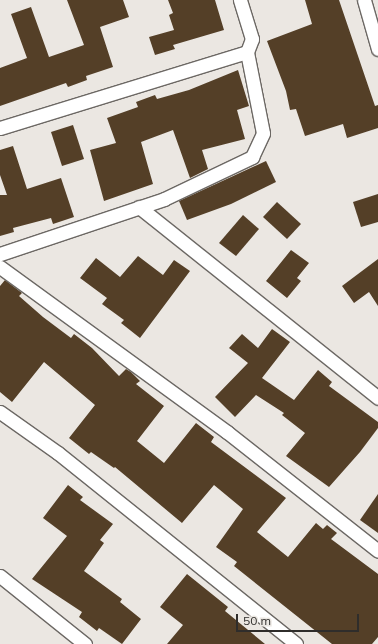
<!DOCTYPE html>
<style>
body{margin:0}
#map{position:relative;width:378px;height:644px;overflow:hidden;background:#ebe7e2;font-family:Mulish,sans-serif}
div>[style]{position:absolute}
.building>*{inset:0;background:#543f27}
.roads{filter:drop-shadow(1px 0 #6c6864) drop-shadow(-1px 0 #6c6864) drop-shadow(0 1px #6c6864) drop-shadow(0 -1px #6c6864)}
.minor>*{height:13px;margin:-6.5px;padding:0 6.5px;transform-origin:6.5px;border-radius:6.5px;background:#fff}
span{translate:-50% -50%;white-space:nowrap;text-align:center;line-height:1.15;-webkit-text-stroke:4px #ebe7e2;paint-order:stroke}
.scale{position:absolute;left:236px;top:614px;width:123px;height:18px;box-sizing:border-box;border:2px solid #2f2d2b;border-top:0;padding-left:5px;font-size:12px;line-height:14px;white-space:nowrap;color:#2f2d2b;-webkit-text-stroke:3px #ebe7e2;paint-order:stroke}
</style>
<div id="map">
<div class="building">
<i style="clip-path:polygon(67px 0,123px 0,129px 17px,100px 27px,113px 67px,86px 76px,87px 80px,68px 87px,66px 83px,0 106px,0 68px,27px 58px,11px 14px,31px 7px,49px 57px,84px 45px)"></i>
<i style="clip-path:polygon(168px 0,215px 0,224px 30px,173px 45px,175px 49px,155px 55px,149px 37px,174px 30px,169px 15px,173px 13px)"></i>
<i style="clip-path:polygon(305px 0,339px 0,375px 106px,378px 105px,378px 128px,347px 138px,343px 124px,305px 136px,296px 109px,290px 110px,286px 91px,267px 41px,312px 24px)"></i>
<i style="clip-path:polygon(238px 70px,249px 106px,237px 110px,245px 139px,202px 150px,208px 169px,190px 178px,173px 130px,141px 142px,153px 184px,104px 201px,90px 150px,116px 143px,107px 118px,138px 107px,136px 102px,155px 95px,157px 99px,189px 90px)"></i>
<i style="clip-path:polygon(73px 125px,84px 159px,62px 166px,51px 132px)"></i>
<i style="clip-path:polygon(13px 146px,27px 189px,61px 178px,74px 217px,53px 224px,51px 218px,13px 228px,14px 232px,0 236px,0 195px,7px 195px,0 175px,0 150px)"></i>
<i style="clip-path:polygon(266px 161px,276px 182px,231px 204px,187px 220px,179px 201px)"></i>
<i style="clip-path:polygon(378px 194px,378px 222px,361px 227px,353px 202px)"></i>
<i style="clip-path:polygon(277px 202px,301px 224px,287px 239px,263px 217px)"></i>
<i style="clip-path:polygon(243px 215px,259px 229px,236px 256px,219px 243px)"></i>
<i style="clip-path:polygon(291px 250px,309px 263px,297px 278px,301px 281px,287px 298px,266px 281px)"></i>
<i style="clip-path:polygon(138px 256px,163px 275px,174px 260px,190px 271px,140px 338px,121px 323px,124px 320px,102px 304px,107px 298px,80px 278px,96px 258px,120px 277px)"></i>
<i style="clip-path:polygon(378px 259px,378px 306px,369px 292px,354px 303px,342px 286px)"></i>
<i style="clip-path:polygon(5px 280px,22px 293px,19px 296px,43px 317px,71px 338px,74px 334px,92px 348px,119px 376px,126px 369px,131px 372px,140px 381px,136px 384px,164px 406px,137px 441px,164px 463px,196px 423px,214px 437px,211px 442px,286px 498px,257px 532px,288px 557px,316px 523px,323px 529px,327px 525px,337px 533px,331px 539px,378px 574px,378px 637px,372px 644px,332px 644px,234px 566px,237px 562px,216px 547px,243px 509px,214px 485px,182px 523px,115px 467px,114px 468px,91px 452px,89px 454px,69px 438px,95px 405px,44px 362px,12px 402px,0 392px,0 286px)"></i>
<i style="clip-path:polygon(272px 329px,290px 342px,262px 378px,294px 400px,318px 370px,332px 382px,329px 386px,378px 422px,378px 428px,360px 452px,329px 487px,286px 456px,305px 433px,282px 415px,284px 413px,256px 395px,235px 417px,215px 397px,248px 363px,229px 348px,242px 334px,258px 348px)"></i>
<i style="clip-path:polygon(68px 485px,83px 497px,80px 500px,113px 524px,100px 540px,104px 543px,84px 571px,122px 599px,120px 602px,141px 619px,122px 644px,99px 628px,97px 631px,79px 617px,82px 612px,32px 579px,67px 536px,43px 518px)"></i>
<i style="clip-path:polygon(378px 494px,378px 533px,360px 520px)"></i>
<i style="clip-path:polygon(187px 574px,228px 607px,225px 611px,265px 644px,167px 644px,183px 625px,160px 607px)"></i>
</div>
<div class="roads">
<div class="minor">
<i style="left:364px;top:0;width:51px;rotate:74.1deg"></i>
<i style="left:0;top:128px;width:258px;rotate:-17.1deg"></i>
<i style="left:247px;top:52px;width:14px;rotate:-69deg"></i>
<i style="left:252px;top:39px;width:41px;rotate:-107.1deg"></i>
<i style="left:139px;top:207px;width:306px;rotate:38.6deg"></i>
<i style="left:0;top:254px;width:173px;rotate:-18.5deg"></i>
<i style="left:164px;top:199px;width:98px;rotate:-25.5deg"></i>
<i style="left:252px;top:157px;width:26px;rotate:-65deg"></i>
<i style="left:263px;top:133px;width:83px;rotate:-101.2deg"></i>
<i style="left:0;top:267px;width:281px;rotate:36deg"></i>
<i style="left:227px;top:432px;width:192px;rotate:38.2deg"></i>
<i style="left:0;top:412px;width:71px;rotate:35.3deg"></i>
<i style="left:58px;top:453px;width:305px;rotate:38.7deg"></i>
<i style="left:0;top:576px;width:109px;rotate:38.7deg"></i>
</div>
</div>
<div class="scale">50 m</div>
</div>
